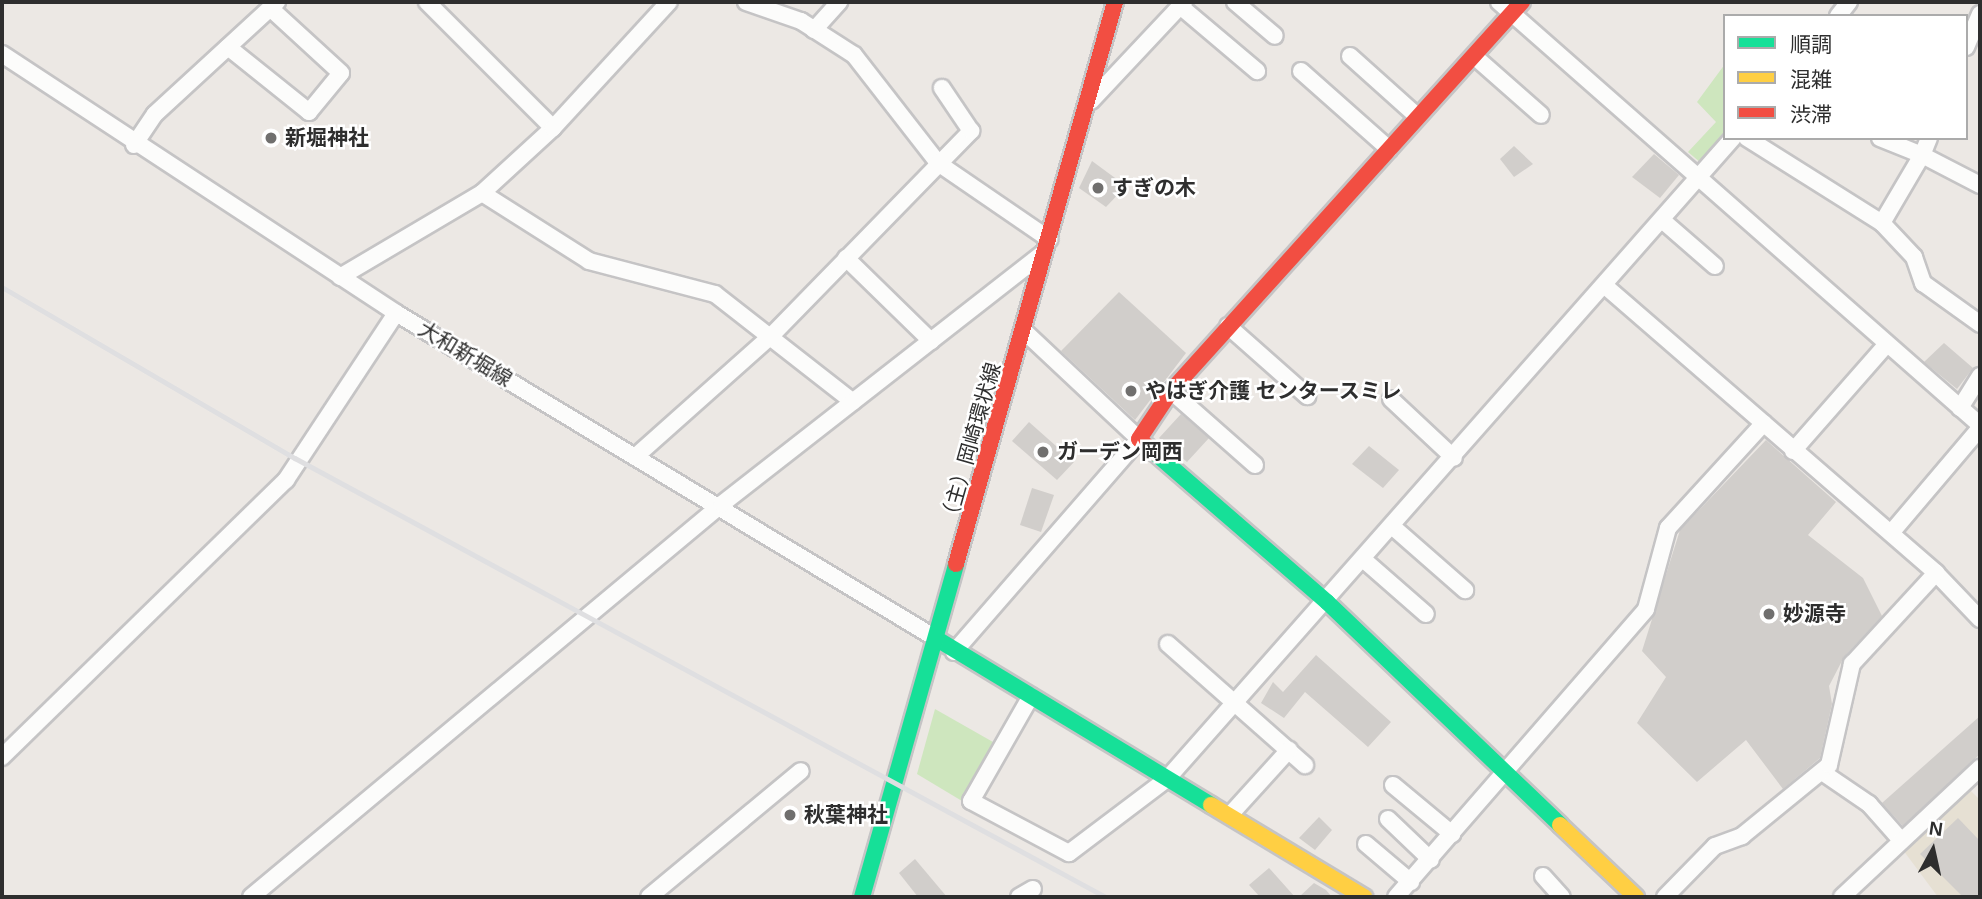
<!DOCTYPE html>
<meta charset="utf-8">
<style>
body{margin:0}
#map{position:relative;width:1982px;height:899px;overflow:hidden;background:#ece8e4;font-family:Arial,"Noto Sans JP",sans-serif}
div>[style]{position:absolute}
.education>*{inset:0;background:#e6e0d3}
.green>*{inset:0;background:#cee6be}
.building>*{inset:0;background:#d1cecb}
.roads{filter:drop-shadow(2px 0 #c5c4c5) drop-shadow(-2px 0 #c5c4c5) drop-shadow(0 2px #c5c4c5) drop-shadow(0 -2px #c5c4c5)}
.street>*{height:16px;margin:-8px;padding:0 8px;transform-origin:8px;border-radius:8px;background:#fcfcfb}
.fast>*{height:16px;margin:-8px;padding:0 8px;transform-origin:8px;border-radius:8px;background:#16e098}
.slow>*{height:16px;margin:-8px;padding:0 8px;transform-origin:8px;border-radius:8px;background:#ffcf43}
.jam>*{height:16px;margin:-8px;padding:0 8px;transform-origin:8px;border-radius:8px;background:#f24e42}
.rail>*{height:4.5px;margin:-2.25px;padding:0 2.25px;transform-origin:2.25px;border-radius:2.25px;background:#dfdfe1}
.dots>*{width:19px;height:19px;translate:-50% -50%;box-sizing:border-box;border:4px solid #fff;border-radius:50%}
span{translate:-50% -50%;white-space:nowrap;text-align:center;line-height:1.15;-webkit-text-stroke:5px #fff;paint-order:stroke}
.poi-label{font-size:21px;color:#2e2e2e;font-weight:700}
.left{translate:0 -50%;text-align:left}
.street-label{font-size:21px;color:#2e2e2e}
.frame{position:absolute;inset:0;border:4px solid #2e2e2e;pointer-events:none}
.legend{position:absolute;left:1723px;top:14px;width:245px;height:126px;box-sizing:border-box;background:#fff;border:2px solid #ababab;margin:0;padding:9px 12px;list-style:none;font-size:21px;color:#2e2e2e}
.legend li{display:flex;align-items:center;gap:14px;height:35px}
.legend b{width:35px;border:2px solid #ababab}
.north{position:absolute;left:1898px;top:815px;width:70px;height:70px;-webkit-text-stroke:5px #fff;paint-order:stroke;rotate:8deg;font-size:19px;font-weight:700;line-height:28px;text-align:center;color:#2e2e2e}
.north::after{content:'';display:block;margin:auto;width:24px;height:32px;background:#2e2e2e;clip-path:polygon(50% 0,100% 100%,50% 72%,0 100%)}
</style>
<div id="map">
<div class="education">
<i style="clip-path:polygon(1967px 787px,1980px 800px,1980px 897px,1938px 897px,1903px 850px)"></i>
</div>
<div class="green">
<i style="clip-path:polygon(1725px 64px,1725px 136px,1701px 163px,1688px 152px,1716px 122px,1697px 102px)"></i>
<i style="clip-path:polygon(935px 709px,993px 742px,962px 801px,917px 774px)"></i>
</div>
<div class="building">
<i style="clip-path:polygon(1514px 146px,1533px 164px,1514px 177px,1500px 159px)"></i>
<i style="clip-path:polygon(1654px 154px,1679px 175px,1660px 198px,1632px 177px)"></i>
<i style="clip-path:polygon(1092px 161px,1126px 186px,1106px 207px,1079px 188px)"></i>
<i style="clip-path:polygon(1119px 292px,1186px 353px,1135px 420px,1061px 351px)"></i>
<i style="clip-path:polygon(1944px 343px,1973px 368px,1957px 389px,1924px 362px)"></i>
<i style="clip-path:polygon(1181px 414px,1209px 438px,1187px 462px,1159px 438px)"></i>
<i style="clip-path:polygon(1029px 422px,1074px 462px,1057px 480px,1012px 441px)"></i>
<i style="clip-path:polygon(1766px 440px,1836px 502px,1808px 535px,1863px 578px,1882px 616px,1844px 657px,1829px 686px,1832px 704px,1820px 758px,1783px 789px,1746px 740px,1697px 782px,1637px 723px,1666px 677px,1642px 651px,1680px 530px)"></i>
<i style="clip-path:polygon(1369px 446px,1399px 470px,1383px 488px,1352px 464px)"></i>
<i style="clip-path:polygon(1032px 488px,1054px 495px,1041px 532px,1020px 525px)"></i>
<i style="clip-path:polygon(1316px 655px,1391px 722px,1368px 747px,1305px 692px,1284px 718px,1261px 703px,1273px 682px,1283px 692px)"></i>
<i style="clip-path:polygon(1980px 716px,1980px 754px,1903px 826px,1882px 803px)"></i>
<i style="clip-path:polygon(1319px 817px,1332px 830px,1315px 850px,1299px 838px)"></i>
<i style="clip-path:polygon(1958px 818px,1980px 841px,1980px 897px,1963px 897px,1920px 854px)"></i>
<i style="clip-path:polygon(915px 859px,947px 897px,918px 897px,899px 873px)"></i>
<i style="clip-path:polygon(1269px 868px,1295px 897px,1260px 897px,1249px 885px)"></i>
<i style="clip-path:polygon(1314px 883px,1326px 890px,1332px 897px,1299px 897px)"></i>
</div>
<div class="roads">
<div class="street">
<i style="left:427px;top:2px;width:178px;rotate:45deg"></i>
<i style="left:746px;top:2px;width:58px;rotate:19.1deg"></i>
<i style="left:801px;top:21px;width:63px;rotate:32.7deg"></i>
<i style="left:854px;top:55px;width:137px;rotate:52.1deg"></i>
<i style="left:938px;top:163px;width:135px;rotate:34.4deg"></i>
<i style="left:1235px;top:2px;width:52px;rotate:40.4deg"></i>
<i style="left:1499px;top:2px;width:641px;rotate:41.33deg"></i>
<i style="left:1180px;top:6px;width:101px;rotate:40.2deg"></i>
<i style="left:1838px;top:16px;width:18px;rotate:-52deg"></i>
<i style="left:814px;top:30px;width:38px;rotate:-48deg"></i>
<i style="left:228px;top:47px;width:104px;rotate:38.7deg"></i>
<i style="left:309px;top:112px;width:50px;rotate:-50.6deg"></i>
<i style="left:341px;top:73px;width:96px;rotate:-137.5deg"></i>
<i style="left:1966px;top:47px;width:36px;rotate:-67deg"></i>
<i style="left:2px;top:54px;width:472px;rotate:33.3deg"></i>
<i style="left:396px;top:313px;width:632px;rotate:31.07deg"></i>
<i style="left:1350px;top:56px;width:91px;rotate:41.9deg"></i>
<i style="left:1474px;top:56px;width:89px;rotate:41.4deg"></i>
<i style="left:1301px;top:71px;width:118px;rotate:41.6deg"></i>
<i style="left:1091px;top:101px;width:136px;rotate:-46.8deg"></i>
<i style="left:1747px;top:138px;width:160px;rotate:32.2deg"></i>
<i style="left:1882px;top:223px;width:47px;rotate:46.7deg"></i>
<i style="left:1914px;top:257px;width:28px;rotate:71deg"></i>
<i style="left:1923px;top:283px;width:70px;rotate:35.7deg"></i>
<i style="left:1880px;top:138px;width:45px;rotate:22deg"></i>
<i style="left:1922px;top:155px;width:79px;rotate:120.5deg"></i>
<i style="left:1929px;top:138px;width:18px;rotate:112deg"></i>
<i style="left:1922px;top:155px;width:65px;rotate:27.3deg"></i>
<i style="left:134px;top:145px;width:37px;rotate:-56deg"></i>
<i style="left:155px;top:114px;width:166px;rotate:-42.6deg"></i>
<i style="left:482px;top:193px;width:127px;rotate:32.4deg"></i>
<i style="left:589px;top:261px;width:130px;rotate:14.7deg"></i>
<i style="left:715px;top:294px;width:175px;rotate:38deg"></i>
<i style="left:1662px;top:220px;width:70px;rotate:41deg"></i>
<i style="left:846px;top:258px;width:119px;rotate:44.3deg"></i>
<i style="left:340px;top:277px;width:165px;rotate:-30.6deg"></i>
<i style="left:482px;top:193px;width:96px;rotate:-42.5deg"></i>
<i style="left:553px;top:128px;width:171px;rotate:-47.4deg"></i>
<i style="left:1604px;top:285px;width:440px;rotate:40.9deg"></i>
<i style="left:1936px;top:573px;width:64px;rotate:46.3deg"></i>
<i style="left:1228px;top:326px;width:106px;rotate:41.5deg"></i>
<i style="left:1171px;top:391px;width:112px;rotate:41.4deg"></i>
<i style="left:1391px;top:399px;width:86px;rotate:43.1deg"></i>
<i style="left:1960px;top:408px;width:38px;rotate:-58deg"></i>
<i style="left:1793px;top:451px;width:141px;rotate:-48.7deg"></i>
<i style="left:635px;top:457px;width:185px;rotate:-41.7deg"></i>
<i style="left:773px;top:334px;width:284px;rotate:-45.7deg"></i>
<i style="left:971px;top:131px;width:52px;rotate:-124deg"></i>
<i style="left:1393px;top:527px;width:96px;rotate:41.2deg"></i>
<i style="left:1891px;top:533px;width:138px;rotate:-49.7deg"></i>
<i style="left:1364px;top:560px;width:82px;rotate:41.1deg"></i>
<i style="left:1168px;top:644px;width:183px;rotate:41.5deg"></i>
<i style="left:954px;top:652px;width:282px;rotate:-49deg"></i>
<i style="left:1139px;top:439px;width:158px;rotate:-136.8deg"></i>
<i style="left:1031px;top:696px;width:121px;rotate:119.7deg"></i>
<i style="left:971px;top:801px;width:111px;rotate:28deg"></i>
<i style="left:1069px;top:853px;width:123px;rotate:-37.1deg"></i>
<i style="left:1167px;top:779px;width:855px;rotate:-48.56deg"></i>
<i style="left:2px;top:757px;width:397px;rotate:-44.3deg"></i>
<i style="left:286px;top:480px;width:200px;rotate:-56.6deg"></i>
<i style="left:1822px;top:772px;width:57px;rotate:34.2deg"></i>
<i style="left:1869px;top:804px;width:47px;rotate:48.5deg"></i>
<i style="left:1393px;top:785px;width:77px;rotate:39.7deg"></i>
<i style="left:1230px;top:815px;width:88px;rotate:-47.8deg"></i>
<i style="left:1388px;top:819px;width:59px;rotate:43.6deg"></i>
<i style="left:1366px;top:844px;width:59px;rotate:40.2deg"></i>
<i style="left:1543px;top:876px;width:28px;rotate:48deg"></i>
<i style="left:251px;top:897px;width:613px;rotate:-39.84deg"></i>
<i style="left:722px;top:504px;width:406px;rotate:-38deg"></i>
<i style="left:649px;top:897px;width:197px;rotate:-39.7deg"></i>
<i style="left:1019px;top:897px;width:16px;rotate:-30deg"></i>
<i style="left:1396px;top:897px;width:381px;rotate:-49deg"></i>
<i style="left:1646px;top:609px;width:84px;rotate:-74.8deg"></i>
<i style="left:1668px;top:528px;width:142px;rotate:-47.6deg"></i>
<i style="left:1665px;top:897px;width:71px;rotate:-45.6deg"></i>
<i style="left:1715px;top:846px;width:29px;rotate:-20deg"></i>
<i style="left:1742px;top:836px;width:112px;rotate:-39.2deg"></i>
<i style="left:1829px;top:765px;width:104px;rotate:-77.2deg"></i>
<i style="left:1852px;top:664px;width:124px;rotate:-47.3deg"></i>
<i style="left:1842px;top:897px;width:189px;rotate:-43.1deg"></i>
</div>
<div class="fast">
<i style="left:1155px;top:453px;width:228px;rotate:40.9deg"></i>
<i style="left:1327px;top:602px;width:323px;rotate:43.7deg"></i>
<i style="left:937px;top:639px;width:320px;rotate:31.2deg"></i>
<i style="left:862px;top:897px;width:346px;rotate:-74.2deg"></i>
</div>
<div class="slow">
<i style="left:1211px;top:805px;width:179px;rotate:31deg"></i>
<i style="left:1560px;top:825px;width:105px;rotate:43.5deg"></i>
</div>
<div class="jam">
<i style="left:1155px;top:453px;width:21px;rotate:-139deg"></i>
<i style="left:1139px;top:439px;width:58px;rotate:-56.3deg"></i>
<i style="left:1171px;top:391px;width:524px;rotate:-47.94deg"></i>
<i style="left:956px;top:564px;width:584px;rotate:-74.2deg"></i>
</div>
</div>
<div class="rail">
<i style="left:2px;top:287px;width:339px;rotate:30.3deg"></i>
<i style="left:295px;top:458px;width:922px;rotate:28.43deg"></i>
</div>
<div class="dots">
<i style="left:271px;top:138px;background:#706f6e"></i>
<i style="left:1098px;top:188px;background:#706f6e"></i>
<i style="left:1131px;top:391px;background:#706f6e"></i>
<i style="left:1043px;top:452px;background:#706f6e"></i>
<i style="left:1769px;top:614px;background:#706f6e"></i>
<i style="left:790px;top:815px;background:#706f6e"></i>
</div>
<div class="poi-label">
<span class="left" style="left:285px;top:138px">新堀神社</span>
<span class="left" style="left:1112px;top:188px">すぎの木</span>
<span class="left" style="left:1145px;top:391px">やはぎ介護 センタースミレ</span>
<span class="left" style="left:1057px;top:452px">ガーデン岡西</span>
<span class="left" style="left:1783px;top:614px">妙源寺</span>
<span class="left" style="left:804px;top:815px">秋葉神社</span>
</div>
<div class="street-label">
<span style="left:465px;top:354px;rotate:31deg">大和新堀線</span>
<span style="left:971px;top:444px;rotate:-74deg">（主）岡崎環状線</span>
</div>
<div class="frame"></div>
<ul class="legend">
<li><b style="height:9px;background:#16e098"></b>順調</li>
<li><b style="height:9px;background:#ffcf43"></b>混雑</li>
<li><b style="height:9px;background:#f24e42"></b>渋滞</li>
</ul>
<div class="north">N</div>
</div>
